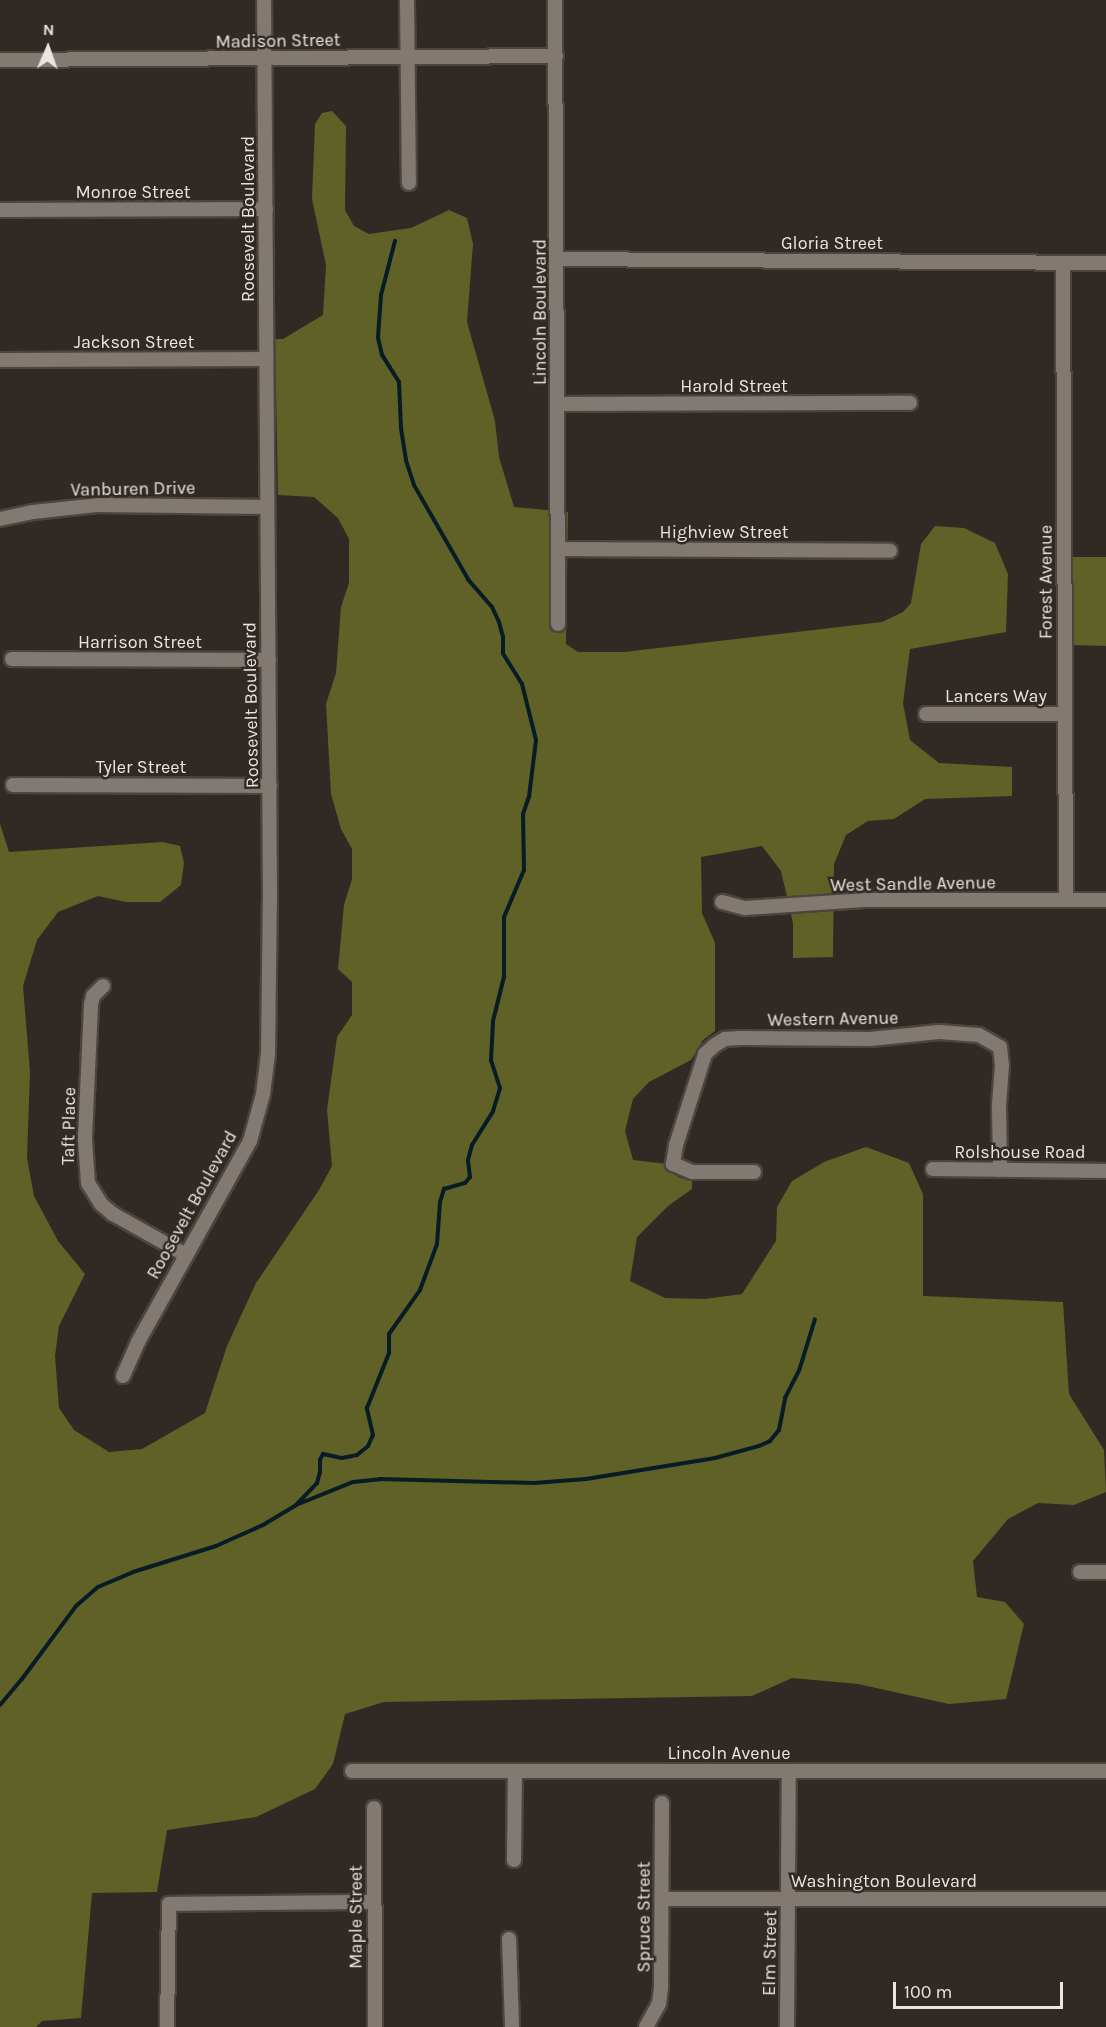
<!DOCTYPE html>
<style>
body{margin:0}
#map{position:relative;width:1106px;height:2027px;overflow:hidden;background:#312a24;font-family:Karla,sans-serif}
div>[style]{position:absolute}
.forest>*{inset:0;background:#5f6127}
.stream>*{height:4px;margin:-2px;padding:0 2px;transform-origin:2px;border-radius:2px;background:#071c24}
.roads{filter:drop-shadow(2px 0 #4b4540) drop-shadow(-2px 0 #4b4540) drop-shadow(0 2px #4b4540) drop-shadow(0 -2px #4b4540)}
.minor>*{height:14px;margin:-7px;padding:0 7px;transform-origin:7px;border-radius:7px;background:#827972}
span{translate:-50% -50%;white-space:nowrap;text-align:center;line-height:1.15;-webkit-text-stroke:5px #312a24;paint-order:stroke}
.street-label{font-size:18px;color:#eae5e1}
.north{position:absolute;left:18px;top:18px;width:60px;height:60px;-webkit-text-stroke:4px #312a24;paint-order:stroke;rotate:2deg;font-size:16px;font-weight:700;line-height:24px;text-align:center;color:#eae5e1}
.north::after{content:'';display:block;margin:auto;width:21px;height:27px;background:#eae5e1;clip-path:polygon(50% 0,100% 100%,50% 72%,0 100%)}
.scale{position:absolute;left:893px;top:1982px;width:170px;height:27px;box-sizing:border-box;border:3px solid #eae5e1;border-top:0;padding-left:8px;font-size:18px;line-height:21px;white-space:nowrap;color:#eae5e1;-webkit-text-stroke:4px #312a24;paint-order:stroke}
</style>
<div id="map">
<div class="forest">
<i style="clip-path:polygon(332px 111px,346px 126px,345px 210px,354px 226px,369px 234px,411px 228px,449px 210px,467px 218px,473px 244px,467px 322px,495px 421px,499px 457px,514px 507px,568px 512px,566px 644px,578px 652px,624px 652px,882px 622px,903px 612px,911px 603px,921px 544px,935px 526px,964px 528px,995px 543px,1008px 574px,1006px 632px,910px 649px,903px 703px,910px 740px,939px 763px,1012px 767px,1012px 796px,925px 799px,894px 819px,868px 821px,846px 835px,834px 864px,833px 957px,793px 958px,793px 923px,781px 871px,762px 846px,701px 857px,702px 913px,715px 943px,715px 1031px,703px 1040px,691px 1060px,649px 1082px,633px 1099px,625px 1131px,633px 1160px,668px 1164px,670px 1172px,680px 1178px,692px 1179px,692px 1189px,668px 1206px,637px 1237px,630px 1281px,665px 1298px,705px 1299px,742px 1294px,776px 1241px,777px 1207px,792px 1181px,824px 1162px,866px 1147px,909px 1163px,923px 1194px,923px 1296px,1063px 1302px,1069px 1394px,1104px 1450px,1106px 1492px,1074px 1505px,1038px 1503px,1008px 1519px,973px 1561px,977px 1597px,1005px 1602px,1024px 1624px,1006px 1699px,949px 1704px,858px 1684px,792px 1678px,752px 1696px,384px 1702px,345px 1714px,333px 1764px,315px 1789px,256px 1817px,167px 1830px,157px 1892px,92px 1893px,81px 2018px,42px 2021px,36px 2027px,0 2027px,0 824px,9px 852px,163px 842px,180px 846px,184px 863px,181px 885px,160px 902px,126px 902px,98px 896px,58px 912px,37px 940px,23px 986px,30px 1072px,27px 1158px,34px 1196px,58px 1241px,85px 1274px,59px 1326px,55px 1356px,59px 1408px,74px 1430px,109px 1452px,142px 1449px,205px 1413px,227px 1346px,256px 1283px,319px 1190px,332px 1166px,327px 1110px,337px 1037px,352px 1015px,352px 982px,338px 969px,344px 905px,352px 879px,352px 849px,341px 829px,331px 794px,326px 704px,336px 673px,341px 607px,349px 583px,349px 539px,338px 518px,314px 497px,278px 495px,275px 339px,283px 339px,323px 315px,326px 265px,312px 199px,315px 124px,322px 113px)"></i>
<i style="clip-path:polygon(1072px 557px,1106px 557px,1106px 646px,1073px 645px)"></i>
</div>
<div class="stream">
<i style="left:296px;top:1505px;width:61px;rotate:-22deg"></i>
<i style="left:353px;top:1482px;width:27px;rotate:-6deg"></i>
<i style="left:380px;top:1479px;width:154px;rotate:1.5deg"></i>
<i style="left:534px;top:1483px;width:52px;rotate:-4.4deg"></i>
<i style="left:586px;top:1479px;width:131px;rotate:-9.2deg"></i>
<i style="left:715px;top:1458px;width:46px;rotate:-15.3deg"></i>
<i style="left:759px;top:1446px;width:12px;rotate:-24deg"></i>
<i style="left:770px;top:1441px;width:14px;rotate:-51deg"></i>
<i style="left:779px;top:1430px;width:33px;rotate:-79deg"></i>
<i style="left:785px;top:1398px;width:30px;rotate:-63deg"></i>
<i style="left:799px;top:1371px;width:54px;rotate:-72.9deg"></i>
<i style="left:0;top:1705px;width:34px;rotate:-50deg"></i>
<i style="left:22px;top:1679px;width:91px;rotate:-53.5deg"></i>
<i style="left:76px;top:1606px;width:29px;rotate:-41deg"></i>
<i style="left:98px;top:1587px;width:38px;rotate:-23deg"></i>
<i style="left:133px;top:1572px;width:87px;rotate:-17.4deg"></i>
<i style="left:216px;top:1546px;width:51px;rotate:-24.1deg"></i>
<i style="left:263px;top:1525px;width:37px;rotate:-31deg"></i>
<i style="left:295px;top:1506px;width:32px;rotate:-46deg"></i>
<i style="left:317px;top:1483px;width:11px;rotate:-75deg"></i>
<i style="left:320px;top:1472px;width:12px;rotate:-90deg"></i>
<i style="left:320px;top:1460px;width:7px;rotate:-63deg"></i>
<i style="left:323px;top:1454px;width:19px;rotate:12deg"></i>
<i style="left:342px;top:1458px;width:15px;rotate:-11deg"></i>
<i style="left:357px;top:1455px;width:14px;rotate:-39deg"></i>
<i style="left:368px;top:1446px;width:12px;rotate:-66deg"></i>
<i style="left:373px;top:1435px;width:28px;rotate:-103deg"></i>
<i style="left:367px;top:1408px;width:59px;rotate:-68.2deg"></i>
<i style="left:389px;top:1353px;width:19px;rotate:-90deg"></i>
<i style="left:389px;top:1334px;width:54px;rotate:-54.8deg"></i>
<i style="left:420px;top:1290px;width:49px;rotate:-69.7deg"></i>
<i style="left:437px;top:1244px;width:42px;rotate:-85.9deg"></i>
<i style="left:440px;top:1202px;width:14px;rotate:-73deg"></i>
<i style="left:444px;top:1189px;width:22px;rotate:-16deg"></i>
<i style="left:465px;top:1183px;width:8px;rotate:-50deg"></i>
<i style="left:470px;top:1177px;width:17px;rotate:-97deg"></i>
<i style="left:468px;top:1160px;width:16px;rotate:-75deg"></i>
<i style="left:472px;top:1145px;width:40px;rotate:-58deg"></i>
<i style="left:493px;top:1111px;width:24px;rotate:-73deg"></i>
<i style="left:500px;top:1088px;width:29px;rotate:-108deg"></i>
<i style="left:491px;top:1060px;width:39px;rotate:-87deg"></i>
<i style="left:493px;top:1021px;width:45px;rotate:-76deg"></i>
<i style="left:504px;top:977px;width:60px;rotate:-90deg"></i>
<i style="left:504px;top:917px;width:51px;rotate:-66.9deg"></i>
<i style="left:524px;top:870px;width:56px;rotate:-91deg"></i>
<i style="left:523px;top:814px;width:18px;rotate:-71deg"></i>
<i style="left:529px;top:797px;width:57px;rotate:-83deg"></i>
<i style="left:536px;top:740px;width:58px;rotate:-104deg"></i>
<i style="left:522px;top:684px;width:36px;rotate:-122deg"></i>
<i style="left:503px;top:653px;width:16px;rotate:-90deg"></i>
<i style="left:503px;top:637px;width:16px;rotate:-105deg"></i>
<i style="left:499px;top:622px;width:17px;rotate:-115deg"></i>
<i style="left:492px;top:607px;width:37px;rotate:-131deg"></i>
<i style="left:468px;top:579px;width:108px;rotate:-119.9deg"></i>
<i style="left:414px;top:485px;width:26px;rotate:-108deg"></i>
<i style="left:406px;top:460px;width:32px;rotate:-99deg"></i>
<i style="left:401px;top:428px;width:46px;rotate:-92.5deg"></i>
<i style="left:399px;top:382px;width:32px;rotate:-122deg"></i>
<i style="left:382px;top:355px;width:18px;rotate:-103deg"></i>
<i style="left:378px;top:337px;width:42px;rotate:-85.9deg"></i>
<i style="left:381px;top:295px;width:56px;rotate:-75.5deg"></i>
</div>
<div class="roads">
<div class="minor">
<i style="left:407px;top:0;width:183px;rotate:89.4deg"></i>
<i style="left:555px;top:0;width:624px;rotate:89.72deg"></i>
<i style="left:0;top:60px;width:556px;rotate:-0.41deg"></i>
<i style="left:0;top:210px;width:266px;rotate:-0.2deg"></i>
<i style="left:558px;top:259px;width:548px;rotate:0.42deg"></i>
<i style="left:1063px;top:263px;width:637px;rotate:89.73deg"></i>
<i style="left:1px;top:360px;width:265px;rotate:-0.2deg"></i>
<i style="left:558px;top:404px;width:352px;rotate:-0.2deg"></i>
<i style="left:0;top:519px;width:34px;rotate:-12deg"></i>
<i style="left:33px;top:512px;width:64px;rotate:-6.2deg"></i>
<i style="left:97px;top:505px;width:169px;rotate:0.7deg"></i>
<i style="left:559px;top:549px;width:331px;rotate:0.3deg"></i>
<i style="left:12px;top:659px;width:257px;rotate:0.2deg"></i>
<i style="left:926px;top:714px;width:139px"></i>
<i style="left:13px;top:785px;width:257px;rotate:0.2deg"></i>
<i style="left:722px;top:902px;width:24px;rotate:15deg"></i>
<i style="left:745px;top:908px;width:119px;rotate:-3.8deg"></i>
<i style="left:864px;top:900px;width:242px"></i>
<i style="left:103px;top:986px;width:14px;rotate:135deg"></i>
<i style="left:93px;top:996px;width:9px;rotate:103deg"></i>
<i style="left:91px;top:1005px;width:134px;rotate:92.6deg"></i>
<i style="left:85px;top:1139px;width:44px;rotate:86.1deg"></i>
<i style="left:88px;top:1183px;width:25px;rotate:58deg"></i>
<i style="left:101px;top:1204px;width:16px;rotate:40deg"></i>
<i style="left:113px;top:1214px;width:84px;rotate:29.3deg"></i>
<i style="left:933px;top:1169px;width:173px;rotate:0.7deg"></i>
<i style="left:754px;top:1172px;width:62px;rotate:180deg"></i>
<i style="left:692px;top:1172px;width:21px;rotate:-157deg"></i>
<i style="left:673px;top:1164px;width:19px;rotate:-81deg"></i>
<i style="left:676px;top:1145px;width:96px;rotate:-72.3deg"></i>
<i style="left:705px;top:1054px;width:13px;rotate:-42deg"></i>
<i style="left:715px;top:1045px;width:12px;rotate:-31deg"></i>
<i style="left:725px;top:1039px;width:15px;rotate:-4deg"></i>
<i style="left:740px;top:1038px;width:130px;rotate:0.4deg"></i>
<i style="left:870px;top:1039px;width:69px;rotate:-5.8deg"></i>
<i style="left:939px;top:1032px;width:40px;rotate:4.3deg"></i>
<i style="left:979px;top:1035px;width:24px;rotate:30deg"></i>
<i style="left:1000px;top:1047px;width:18px;rotate:84deg"></i>
<i style="left:1002px;top:1065px;width:40px;rotate:94.3deg"></i>
<i style="left:999px;top:1105px;width:65px;rotate:89.1deg"></i>
<i style="left:123px;top:1376px;width:37px;rotate:-66deg"></i>
<i style="left:138px;top:1342px;width:230px;rotate:-60.9deg"></i>
<i style="left:250px;top:1141px;width:49px;rotate:-74.5deg"></i>
<i style="left:263px;top:1094px;width:40px;rotate:-82.9deg"></i>
<i style="left:268px;top:1054px;width:155px;rotate:-89.3deg"></i>
<i style="left:270px;top:899px;width:899px;rotate:-90.38deg"></i>
<i style="left:1080px;top:1572px;width:26px"></i>
<i style="left:352px;top:1771px;width:754px"></i>
<i style="left:374px;top:1808px;width:219px;rotate:89.7deg"></i>
<i style="left:514px;top:1860px;width:89px;rotate:-89.4deg"></i>
<i style="left:662px;top:1899px;width:444px"></i>
<i style="left:509px;top:1939px;width:88px;rotate:88deg"></i>
<i style="left:167px;top:2027px;width:123px;rotate:-89.1deg"></i>
<i style="left:169px;top:1904px;width:205px;rotate:-0.6deg"></i>
<i style="left:646px;top:2027px;width:26px;rotate:-61deg"></i>
<i style="left:659px;top:2004px;width:16px;rotate:-83deg"></i>
<i style="left:661px;top:1988px;width:185px;rotate:-89.7deg"></i>
<i style="left:787px;top:2027px;width:256px;rotate:-89.6deg"></i>
</div>
</div>
<div class="street-label">
<span style="left:278px;top:41px;rotate:-1deg">Madison Street</span>
<span style="left:133px;top:192px">Monroe Street</span>
<span style="left:248px;top:219px;rotate:-90deg">Roosevelt Boulevard</span>
<span style="left:832px;top:243px">Gloria Street</span>
<span style="left:540px;top:312px;rotate:-90deg">Lincoln Boulevard</span>
<span style="left:134px;top:342px">Jackson Street</span>
<span style="left:734px;top:386px">Harold Street</span>
<span style="left:133px;top:489px;rotate:-1deg">Vanburen Drive</span>
<span style="left:724px;top:532px">Highview Street</span>
<span style="left:1046px;top:582px;rotate:-90deg">Forest Avenue</span>
<span style="left:140px;top:642px">Harrison Street</span>
<span style="left:996px;top:696px">Lancers Way</span>
<span style="left:251px;top:705px;rotate:-91deg">Roosevelt Boulevard</span>
<span style="left:141px;top:767px">Tyler Street</span>
<span style="left:913px;top:884px;rotate:-1deg">West Sandle Avenue</span>
<span style="left:833px;top:1019px;rotate:-1deg">Western Avenue</span>
<span style="left:69px;top:1126px;rotate:-89deg">Taft Place</span>
<span style="left:1020px;top:1152px">Rolshouse Road</span>
<span style="left:192px;top:1205px;rotate:-61deg">Roosevelt Boulevard</span>
<span style="left:729px;top:1753px">Lincoln Avenue</span>
<span style="left:884px;top:1881px">Washington Boulevard</span>
<span style="left:356px;top:1917px;rotate:-90deg">Maple Street</span>
<span style="left:644px;top:1917px;rotate:-90deg">Spruce Street</span>
<span style="left:770px;top:1953px;rotate:-89deg">Elm Street</span>
</div>
<div class="north">N</div>
<div class="scale">100 m</div>
</div>
